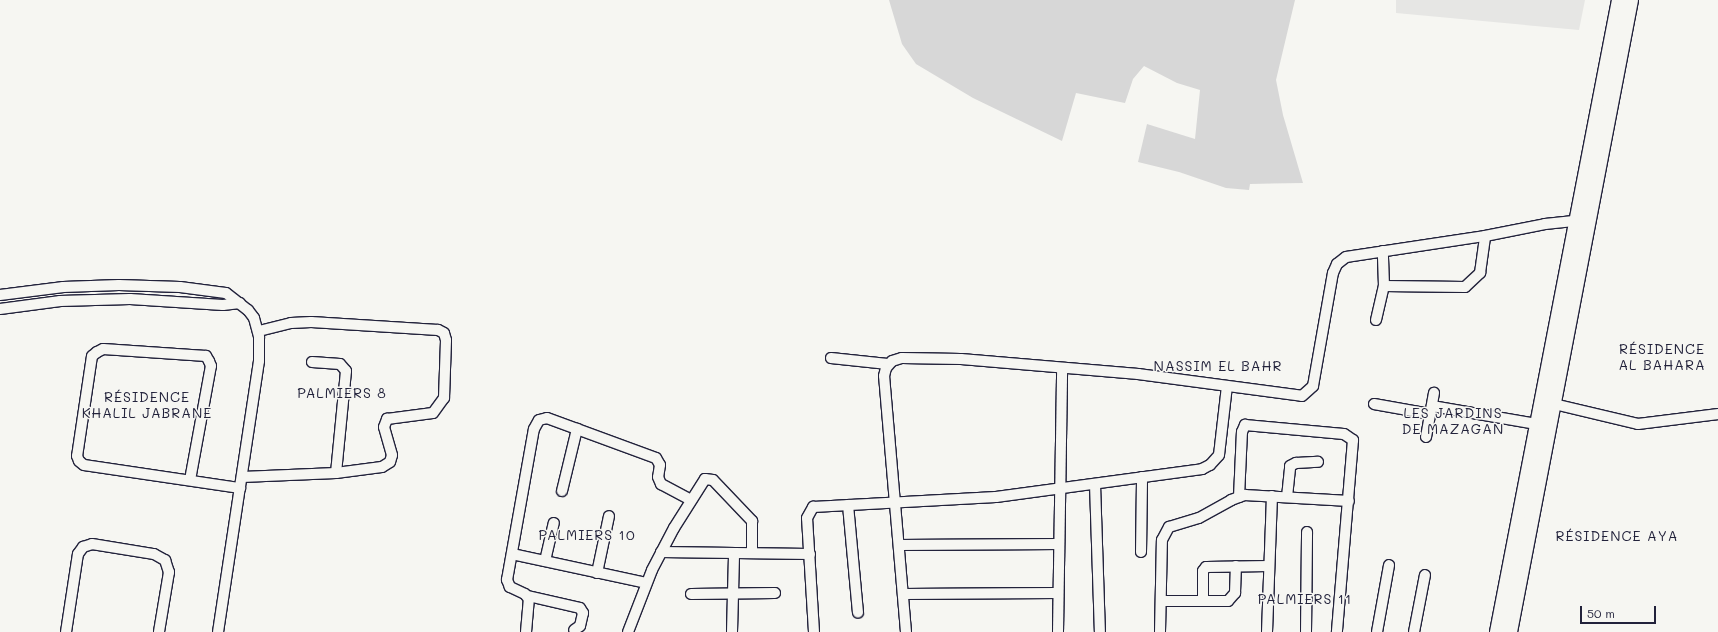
<!DOCTYPE html>
<meta charset="utf-8">
<style>
body{margin:0}
#map{position:relative;width:1718px;height:632px;overflow:hidden;background:#f6f6f2;font-family:Mali,sans-serif}
div>[style]{position:absolute}
.built>*{inset:0;background:#e6e6e4}
.green>*{inset:0;background:#d7d7d7}
.roads{filter:drop-shadow(1px 0 #22223b) drop-shadow(-1px 0 #22223b) drop-shadow(0 1px #22223b) drop-shadow(0 -1px #22223b)}
.minor>*{height:10px;margin:-5px;padding:0 5px;transform-origin:5px;border-radius:5px;background:#f6f6f2}
.secondary>*{height:14px;margin:-7px;padding:0 7px;transform-origin:7px;border-radius:7px;background:#f6f6f2}
span{translate:-50% -50%;white-space:nowrap;text-align:center;line-height:1.15;-webkit-text-stroke:3px #f6f6f2;paint-order:stroke}
.quarter-label{font-size:14px;color:#22223b;letter-spacing:1px}
.scale{position:absolute;left:1580px;top:606px;width:76px;height:18px;box-sizing:border-box;border:2px solid #22223b;border-top:0;padding-left:5px;font-size:12px;line-height:14px;white-space:nowrap;color:#22223b;-webkit-text-stroke:3px #f6f6f2;paint-order:stroke}
</style>
<div id="map">
<div class="built">
<i style="clip-path:polygon(1396px 0,1585px 0,1579px 30px,1396px 13px)"></i>
</div>
<div class="green">
<i style="clip-path:polygon(889px 0,1295px 0,1276px 80px,1283px 115px,1303px 183px,1250px 184px,1249px 190px,1226px 188px,1179px 172px,1138px 162px,1147px 124px,1195px 139px,1200px 90px,1177px 83px,1144px 66px,1133px 79px,1125px 103px,1076px 93px,1062px 141px,973px 98px,916px 64px,902px 44px)"></i>
</div>
<div class="roads">
<div class="minor">
<i style="left:1384px;top:286px;width:81px;rotate:0.7deg"></i>
<i style="left:1465px;top:287px;width:21px;rotate:-43deg"></i>
<i style="left:1480px;top:273px;width:37px;rotate:-82deg"></i>
<i style="left:0;top:295px;width:64px;rotate:-7.2deg"></i>
<i style="left:63px;top:287px;width:56px;rotate:-2deg"></i>
<i style="left:119px;top:285px;width:61px;rotate:1.9deg"></i>
<i style="left:180px;top:287px;width:46px;rotate:7.4deg"></i>
<i style="left:226px;top:293px;width:28px;rotate:38deg"></i>
<i style="left:248px;top:310px;width:10px;rotate:53deg"></i>
<i style="left:254px;top:318px;width:20px;rotate:75deg"></i>
<i style="left:259px;top:337px;width:24px;rotate:90deg"></i>
<i style="left:259px;top:361px;width:274px;rotate:98.6deg"></i>
<i style="left:0;top:309px;width:61px;rotate:-7.6deg"></i>
<i style="left:60px;top:301px;width:70px;rotate:-1.6deg"></i>
<i style="left:130px;top:299px;width:93px;rotate:3.7deg"></i>
<i style="left:223px;top:305px;width:17px;rotate:-7deg"></i>
<i style="left:1376px;top:320px;width:35px;rotate:-77deg"></i>
<i style="left:1384px;top:286px;width:35px;rotate:-92deg"></i>
<i style="left:831px;top:358px;width:57px;rotate:6deg"></i>
<i style="left:312px;top:362px;width:28px;rotate:4deg"></i>
<i style="left:340px;top:364px;width:9px;rotate:49deg"></i>
<i style="left:346px;top:371px;width:102px;rotate:95.6deg"></i>
<i style="left:1374px;top:404px;width:57px;rotate:10.1deg"></i>
<i style="left:1554px;top:404px;width:86px;rotate:13.4deg"></i>
<i style="left:1638px;top:424px;width:81px;rotate:-7.1deg"></i>
<i style="left:1432px;top:406px;width:106px;rotate:9.8deg"></i>
<i style="left:1426px;top:437px;width:45px;rotate:-79.7deg"></i>
<i style="left:242px;top:477px;width:94px;rotate:-2.4deg"></i>
<i style="left:336px;top:473px;width:46px;rotate:-7.4deg"></i>
<i style="left:382px;top:467px;width:9px;rotate:-32deg"></i>
<i style="left:390px;top:462px;width:7px;rotate:-74deg"></i>
<i style="left:392px;top:455px;width:29px;rotate:-106deg"></i>
<i style="left:384px;top:427px;width:9px;rotate:-69deg"></i>
<i style="left:387px;top:419px;width:46px;rotate:-7.4deg"></i>
<i style="left:433px;top:413px;width:19px;rotate:-54deg"></i>
<i style="left:444px;top:398px;width:58px;rotate:-88deg"></i>
<i style="left:446px;top:340px;width:7px;rotate:-106deg"></i>
<i style="left:444px;top:333px;width:7px;rotate:-153deg"></i>
<i style="left:438px;top:330px;width:127px;rotate:-176.4deg"></i>
<i style="left:311px;top:322px;width:20px;rotate:177deg"></i>
<i style="left:291px;top:323px;width:33px;rotate:166deg"></i>
<i style="left:190px;top:480px;width:116px;rotate:-79.6deg"></i>
<i style="left:211px;top:366px;width:5px;rotate:-112deg"></i>
<i style="left:209px;top:361px;width:6px;rotate:-121deg"></i>
<i style="left:206px;top:356px;width:103px;rotate:-176.1deg"></i>
<i style="left:103px;top:349px;width:7px;rotate:153deg"></i>
<i style="left:97px;top:352px;width:6px;rotate:141deg"></i>
<i style="left:92px;top:356px;width:101px;rotate:98.5deg"></i>
<i style="left:77px;top:456px;width:5px;rotate:68deg"></i>
<i style="left:79px;top:461px;width:6px;rotate:39deg"></i>
<i style="left:84px;top:465px;width:158px;rotate:8.4deg"></i>
<i style="left:1095px;top:484px;width:148px;rotate:88.1deg"></i>
<i style="left:562px;top:491px;width:64px;rotate:-76.4deg"></i>
<i style="left:1239px;top:497px;width:65px;rotate:-87.4deg"></i>
<i style="left:1242px;top:432px;width:8px;rotate:-67deg"></i>
<i style="left:1245px;top:425px;width:99px;rotate:5.2deg"></i>
<i style="left:1344px;top:434px;width:11px;rotate:34deg"></i>
<i style="left:1353px;top:440px;width:193px;rotate:94.8deg"></i>
<i style="left:1287px;top:497px;width:31px;rotate:-84deg"></i>
<i style="left:1290px;top:466px;width:7px;rotate:-27deg"></i>
<i style="left:1296px;top:463px;width:22px;rotate:-3deg"></i>
<i style="left:848px;top:505px;width:108px;rotate:84.7deg"></i>
<i style="left:899px;top:545px;width:160px;rotate:-0.4deg"></i>
<i style="left:661px;top:552px;width:149px;rotate:0.8deg"></i>
<i style="left:1141px;top:552px;width:75px;rotate:-89.2deg"></i>
<i style="left:512px;top:554px;width:137px;rotate:12.2deg"></i>
<i style="left:545px;top:561px;width:39px;rotate:-77deg"></i>
<i style="left:597px;top:573px;width:58px;rotate:-78.1deg"></i>
<i style="left:691px;top:594px;width:84px;rotate:-0.7deg"></i>
<i style="left:904px;top:594px;width:154px;rotate:-0.4deg"></i>
<i style="left:528px;top:596px;width:53px;rotate:13deg"></i>
<i style="left:580px;top:608px;width:6px;rotate:59deg"></i>
<i style="left:583px;top:613px;width:13px;rotate:103deg"></i>
<i style="left:580px;top:626px;width:7px;rotate:146deg"></i>
<i style="left:1161px;top:601px;width:67px"></i>
<i style="left:1228px;top:601px;width:11px;rotate:-49deg"></i>
<i style="left:1235px;top:593px;width:27px;rotate:-88deg"></i>
<i style="left:1203px;top:601px;width:30px;rotate:-90deg"></i>
<i style="left:1203px;top:571px;width:5px;rotate:-53deg"></i>
<i style="left:1206px;top:567px;width:63px;rotate:-0.9deg"></i>
<i style="left:66px;top:632px;width:79px;rotate:-81.3deg"></i>
<i style="left:78px;top:554px;width:9px;rotate:-54deg"></i>
<i style="left:83px;top:547px;width:9px;rotate:-18deg"></i>
<i style="left:92px;top:544px;width:63px;rotate:9.2deg"></i>
<i style="left:154px;top:554px;width:13px;rotate:29deg"></i>
<i style="left:165px;top:560px;width:13px;rotate:72deg"></i>
<i style="left:169px;top:572px;width:61px;rotate:99.5deg"></i>
<i style="left:526px;top:632px;width:33px;rotate:-85deg"></i>
<i style="left:529px;top:599px;width:6px;rotate:-129deg"></i>
<i style="left:525px;top:594px;width:17px;rotate:-155deg"></i>
<i style="left:510px;top:587px;width:8px;rotate:-113deg"></i>
<i style="left:507px;top:580px;width:153px;rotate:-79.9deg"></i>
<i style="left:534px;top:429px;width:10px;rotate:-61deg"></i>
<i style="left:539px;top:420px;width:8px;rotate:-14deg"></i>
<i style="left:547px;top:418px;width:116px;rotate:20.2deg"></i>
<i style="left:656px;top:458px;width:8px;rotate:60deg"></i>
<i style="left:660px;top:465px;width:12px;rotate:99deg"></i>
<i style="left:658px;top:477px;width:8px;rotate:67deg"></i>
<i style="left:661px;top:484px;width:34px;rotate:28deg"></i>
<i style="left:628px;top:632px;width:66px;rotate:-68.8deg"></i>
<i style="left:652px;top:570px;width:47px;rotate:-62.4deg"></i>
<i style="left:674px;top:528px;width:58px;rotate:-57.7deg"></i>
<i style="left:705px;top:479px;width:8px;rotate:7deg"></i>
<i style="left:713px;top:480px;width:57px;rotate:46.4deg"></i>
<i style="left:752px;top:521px;width:32px;rotate:90deg"></i>
<i style="left:732px;top:632px;width:79px;rotate:-88.5deg"></i>
<i style="left:814px;top:632px;width:114px;rotate:-93.5deg"></i>
<i style="left:807px;top:518px;width:13px;rotate:-61deg"></i>
<i style="left:813px;top:507px;width:183px;rotate:-3.1deg"></i>
<i style="left:996px;top:497px;width:208px;rotate:-7.7deg"></i>
<i style="left:1202px;top:469px;width:9px;rotate:-27deg"></i>
<i style="left:1210px;top:465px;width:13px;rotate:-48deg"></i>
<i style="left:1219px;top:455px;width:69px;rotate:-83.4deg"></i>
<i style="left:906px;top:632px;width:257px;rotate:-94.9deg"></i>
<i style="left:884px;top:376px;width:8px;rotate:-76deg"></i>
<i style="left:886px;top:368px;width:9px;rotate:-49deg"></i>
<i style="left:892px;top:361px;width:10px;rotate:-17deg"></i>
<i style="left:902px;top:358px;width:59px;rotate:1deg"></i>
<i style="left:961px;top:359px;width:178px;rotate:4.8deg"></i>
<i style="left:1138px;top:374px;width:165px;rotate:7.6deg"></i>
<i style="left:1302px;top:396px;width:15px;rotate:-42deg"></i>
<i style="left:1313px;top:386px;width:115px;rotate:-80deg"></i>
<i style="left:1333px;top:273px;width:10px;rotate:-66deg"></i>
<i style="left:1337px;top:264px;width:11px;rotate:-38deg"></i>
<i style="left:1346px;top:257px;width:141px;rotate:-8.6deg"></i>
<i style="left:1485px;top:236px;width:61px;rotate:-11.3deg"></i>
<i style="left:1545px;top:224px;width:31px;rotate:-6deg"></i>
<i style="left:1058px;top:632px;width:264px;rotate:-89.1deg"></i>
<i style="left:1160px;top:632px;width:92px;rotate:-88.8deg"></i>
<i style="left:1162px;top:540px;width:15px;rotate:-62deg"></i>
<i style="left:1169px;top:527px;width:31px;rotate:-17deg"></i>
<i style="left:1199px;top:518px;width:37px;rotate:-29deg"></i>
<i style="left:1231px;top:500px;width:15px;rotate:-20deg"></i>
<i style="left:1245px;top:495px;width:104px;rotate:3.3deg"></i>
<i style="left:1267px;top:632px;width:136px;rotate:-87.9deg"></i>
<i style="left:1306px;top:632px;width:100px;rotate:-89.4deg"></i>
<i style="left:1377px;top:632px;width:68px;rotate:-79.8deg"></i>
<i style="left:1414px;top:632px;width:58px;rotate:-79.1deg"></i>
</div>
<div class="secondary">
<i style="left:1497px;top:632px;width:644px;rotate:-79.07deg"></i>
<i style="left:1510px;top:632px;width:643px;rotate:-79.16deg"></i>
</div>
</div>
<div class="quarter-label">
<span style="left:1662px;top:357px">RÉSIDENCE<br>AL BAHARA</span>
<span style="left:1218px;top:366px">NASSIM EL BAHR</span>
<span style="left:342px;top:393px">PALMIERS 8</span>
<span style="left:147px;top:405px">RÉSIDENCE<br>KHALIL JABRANE</span>
<span style="left:1453px;top:421px">LES JARDINS<br>DE MAZAGAN</span>
<span style="left:587px;top:535px">PALMIERS 10</span>
<span style="left:1617px;top:536px">RÉSIDENCE AYA</span>
<span style="left:1305px;top:599px">PALMIERS 11</span>
</div>
<div class="scale">50 m</div>
</div>
